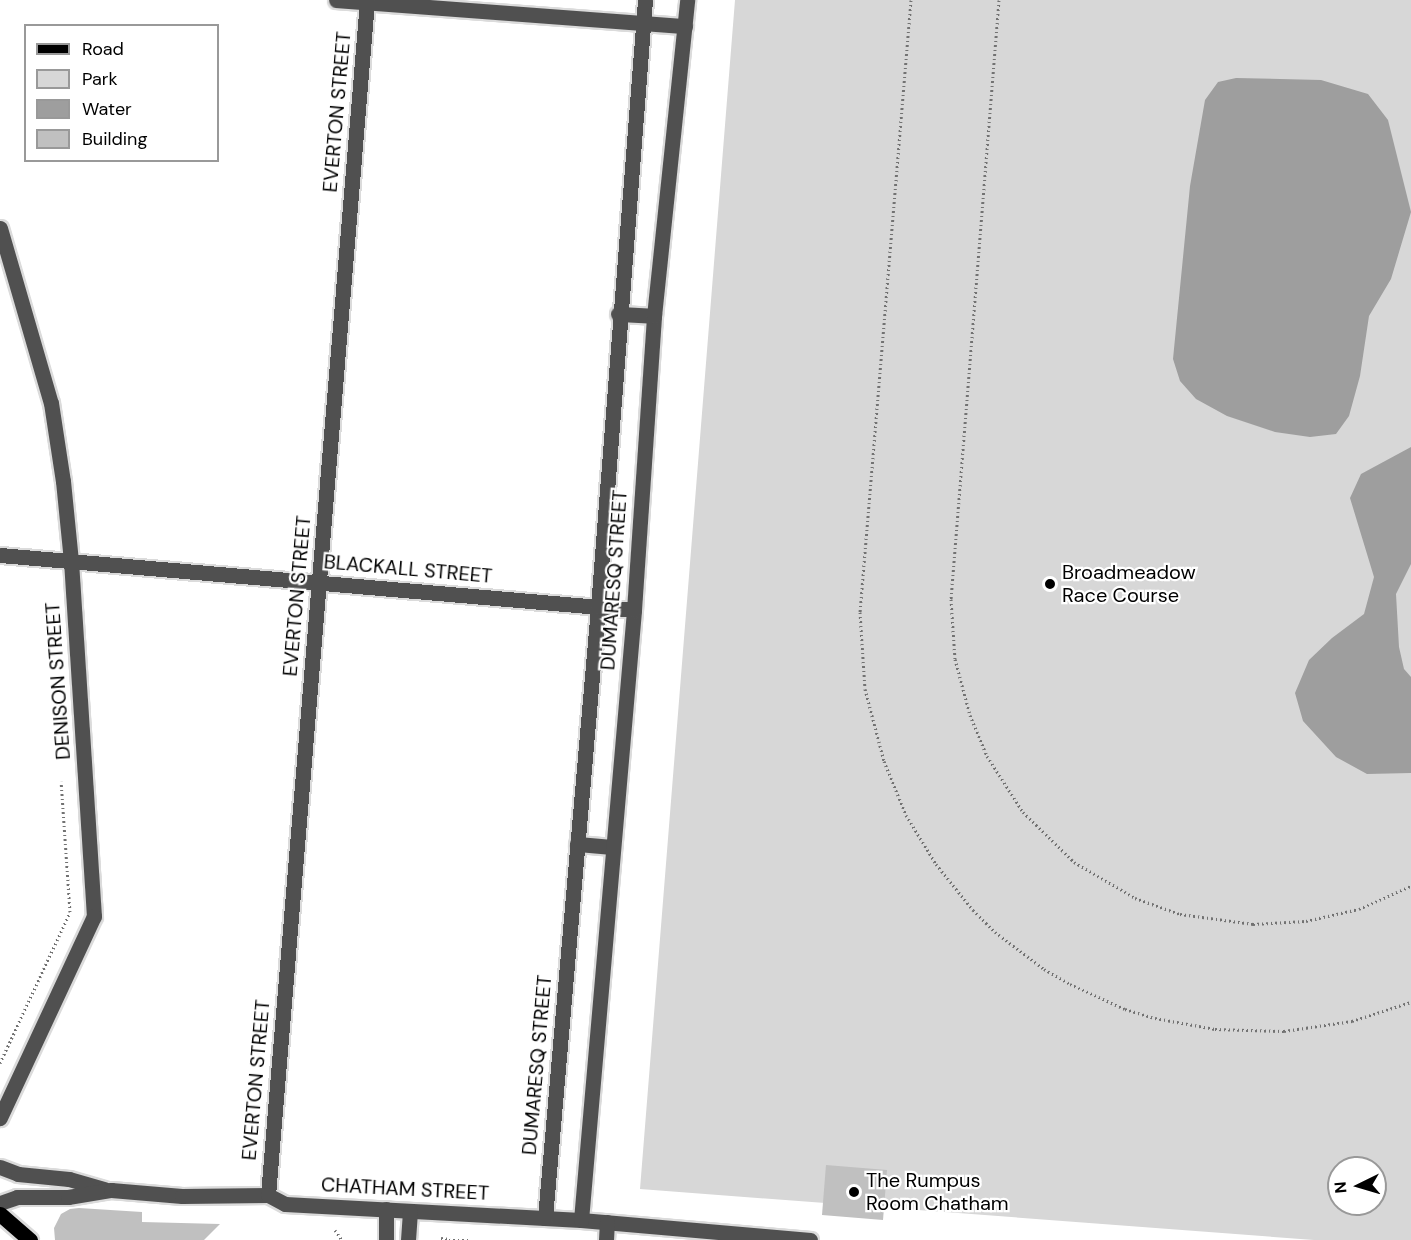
<!DOCTYPE html>
<style>
body{margin:0}
#map{position:relative;width:1411px;height:1240px;overflow:hidden;background:#fff;font-family:"DM Sans",sans-serif}
div>[style]{position:absolute}
.green>*{inset:0;background:#d7d7d7}
.water>*{inset:0;background:#9e9e9e}
.building>*{inset:0;background:#c0c0c0}
.path>*{height:3px;margin-top:-1.5px;transform-origin:0;background:repeating-linear-gradient(90deg,#727272 0 1.5px,transparent 0 4.5px)}
.roads{filter:drop-shadow(2px 0 #dbdbdb) drop-shadow(-2px 0 #dbdbdb) drop-shadow(0 2px #dbdbdb) drop-shadow(0 -2px #dbdbdb)}
.minor>*{height:15px;margin:-7.5px;padding:0 7.5px;transform-origin:7.5px;border-radius:7.5px;background:#505050}
.major>*{height:15px;margin:-7.5px;padding:0 7.5px;transform-origin:7.5px;border-radius:7.5px;background:#000}
.dots>*{width:16px;height:16px;translate:-50% -50%;box-sizing:border-box;border:3px solid #fff;border-radius:50%}
span{translate:-50% -50%;white-space:nowrap;text-align:center;line-height:1.15;-webkit-text-stroke:4.5px #fff;paint-order:stroke}
.street-label{font-size:20px;color:#000}
.poi-label{font-size:20px;color:#000}
.left{translate:0 -50%;text-align:left}
.legend{position:absolute;left:24px;top:24px;width:195px;height:138px;box-sizing:border-box;background:#fff;border:2px solid #999;margin:0;padding:8px 10px;list-style:none;font-size:18px;color:#000}
.legend li{display:flex;align-items:center;gap:12px;height:30px}
.legend b{width:30px;border:2px solid #999}
.north{position:absolute;left:1327px;top:1156px;width:60px;height:60px;box-sizing:border-box;background:#fff;border:2px solid #999;border-radius:50%;rotate:265deg;font-size:16px;font-weight:700;line-height:24px;text-align:center;color:#000}
.north::after{content:'';display:block;margin:auto;width:21px;height:27px;background:#000;clip-path:polygon(50% 0,100% 100%,50% 72%,0 100%)}
</style>
<div id="map">
<div class="green">
<i style="clip-path:polygon(evenodd,735px 0,1411px 0,1411px 1240px,1314px 1240px,640px 1189px,735px 0,1339px 1168px,1375px 1168px,1375px 1204px,1339px 1204px,1339px 1168px)"></i>
</div>
<div class="water">
<i style="clip-path:polygon(1236px 78px,1321px 80px,1368px 94px,1388px 120px,1411px 212px,1391px 279px,1369px 316px,1360px 376px,1349px 416px,1336px 434px,1310px 437px,1275px 432px,1227px 416px,1196px 399px,1180px 381px,1173px 359px,1190px 186px,1205px 100px,1218px 82px)"></i>
<i style="clip-path:polygon(1411px 447px,1411px 564px,1396px 594px,1399px 647px,1404px 669px,1411px 677px,1411px 773px,1367px 774px,1336px 757px,1303px 721px,1295px 693px,1309px 660px,1332px 638px,1364px 614px,1374px 577px,1350px 498px,1361px 474px)"></i>
</div>
<div class="building">
<i style="clip-path:polygon(826px 1165px,887px 1170px,883px 1220px,822px 1215px)"></i>
<i style="clip-path:polygon(79px 1208px,142px 1212px,142px 1222px,220px 1224px,204px 1240px,55px 1240px,54px 1228px,61px 1214px,70px 1209px)"></i>
</div>
<div class="path">
<i style="left:911px;top:0;width:614px;rotate:94.76deg"></i>
<i style="left:860px;top:612px;width:77px;rotate:86.3deg"></i>
<i style="left:865px;top:689px;width:74px;rotate:75.2deg"></i>
<i style="left:884px;top:761px;width:58px;rotate:67.8deg"></i>
<i style="left:906px;top:815px;width:57px;rotate:58.5deg"></i>
<i style="left:936px;top:864px;width:59px;rotate:51.2deg"></i>
<i style="left:973px;top:910px;width:31px;rotate:45deg"></i>
<i style="left:995px;top:932px;width:61px;rotate:37.1deg"></i>
<i style="left:1044px;top:969px;width:30px;rotate:30deg"></i>
<i style="left:1070px;top:984px;width:60px;rotate:24.4deg"></i>
<i style="left:1125px;top:1009px;width:31px;rotate:17deg"></i>
<i style="left:1155px;top:1018px;width:61px;rotate:10.4deg"></i>
<i style="left:1215px;top:1029px;width:69px;rotate:1.7deg"></i>
<i style="left:1284px;top:1031px;width:69px;rotate:-8.4deg"></i>
<i style="left:1352px;top:1021px;width:62px;rotate:-17.9deg"></i>
<i style="left:999px;top:0;width:601px;rotate:94.58deg"></i>
<i style="left:951px;top:599px;width:60px;rotate:86.2deg"></i>
<i style="left:955px;top:659px;width:58px;rotate:75deg"></i>
<i style="left:970px;top:715px;width:44px;rotate:67.5deg"></i>
<i style="left:987px;top:756px;width:67px;rotate:57.3deg"></i>
<i style="left:1023px;top:812px;width:71px;rotate:44.4deg"></i>
<i style="left:1074px;top:862px;width:71px;rotate:30.5deg"></i>
<i style="left:1135px;top:898px;width:48px;rotate:19.6deg"></i>
<i style="left:1180px;top:914px;width:74px;rotate:7.8deg"></i>
<i style="left:1253px;top:924px;width:53px;rotate:-3.2deg"></i>
<i style="left:1306px;top:921px;width:54px;rotate:-12.8deg"></i>
<i style="left:1359px;top:909px;width:57px;rotate:-23.9deg"></i>
<i style="left:0;top:1063px;width:166px;rotate:-65.1deg"></i>
<i style="left:70px;top:912px;width:131px;rotate:-93.9deg"></i>
<i style="left:335px;top:1230px;width:12px;rotate:55deg"></i>
<i style="left:441px;top:1238px;width:9px;rotate:6deg"></i>
<i style="left:449px;top:1240px;width:19px"></i>
</div>
<div class="roads">
<div class="minor">
<i style="left:336px;top:0;width:350px;rotate:4.3deg"></i>
<i style="left:0;top:228px;width:182px;rotate:73.8deg"></i>
<i style="left:51px;top:403px;width:79px;rotate:81.3deg"></i>
<i style="left:63px;top:481px;width:80px;rotate:84.3deg"></i>
<i style="left:71px;top:561px;width:356px;rotate:86.3deg"></i>
<i style="left:94px;top:916px;width:223px;rotate:115deg"></i>
<i style="left:618px;top:314px;width:36px;rotate:3deg"></i>
<i style="left:0;top:555px;width:636px;rotate:4.96deg"></i>
<i style="left:577px;top:844px;width:36px;rotate:5deg"></i>
<i style="left:0;top:1167px;width:19px;rotate:21deg"></i>
<i style="left:18px;top:1174px;width:51px;rotate:5.6deg"></i>
<i style="left:69px;top:1179px;width:37px;rotate:16deg"></i>
<i style="left:268px;top:1195px;width:1199px;rotate:-85.26deg"></i>
<i style="left:0;top:1203px;width:18px;rotate:-19deg"></i>
<i style="left:17px;top:1197px;width:51px"></i>
<i style="left:68px;top:1197px;width:44px;rotate:-9.2deg"></i>
<i style="left:111px;top:1190px;width:71px;rotate:4.8deg"></i>
<i style="left:182px;top:1196px;width:86px;rotate:-0.7deg"></i>
<i style="left:268px;top:1195px;width:19px;rotate:28deg"></i>
<i style="left:285px;top:1204px;width:296px;rotate:3.1deg"></i>
<i style="left:581px;top:1220px;width:230px;rotate:5deg"></i>
<i style="left:386px;top:1209px;width:31px;rotate:90deg"></i>
<i style="left:545px;top:1218px;width:613px;rotate:-85.04deg"></i>
<i style="left:598px;top:607px;width:609px;rotate:-85.57deg"></i>
<i style="left:581px;top:1220px;width:612px;rotate:-85.03deg"></i>
<i style="left:634px;top:610px;width:295px;rotate:-86.1deg"></i>
<i style="left:654px;top:316px;width:318px;rotate:-84deg"></i>
<i style="left:408px;top:1240px;width:29px;rotate:-86deg"></i>
<i style="left:606px;top:1240px;width:18px;rotate:-87deg"></i>
</div>
<div class="major">
<i style="left:0;top:1214px;width:40px;rotate:41deg"></i>
</div>
</div>
<div class="dots">
<i style="left:1050px;top:584px;background:#000"></i>
<i style="left:854px;top:1192px;background:#000"></i>
</div>
<div class="street-label">
<span style="left:337px;top:112px;rotate:-85deg">EVERTON STREET</span>
<span style="left:408px;top:569px;rotate:5deg">BLACKALL STREET</span>
<span style="left:614px;top:580px;rotate:-86deg">DUMARESQ STREET</span>
<span style="left:297px;top:596px;rotate:-85deg">EVERTON STREET</span>
<span style="left:58px;top:681px;rotate:-94deg">DENISON STREET</span>
<span style="left:537px;top:1065px;rotate:-85deg">DUMARESQ STREET</span>
<span style="left:256px;top:1080px;rotate:-85deg">EVERTON STREET</span>
<span style="left:405px;top:1189px;rotate:3deg">CHATHAM STREET</span>
</div>
<div class="poi-label">
<span class="left" style="left:1062px;top:584px">Broadmeadow<br>Race Course</span>
<span class="left" style="left:866px;top:1192px">The Rumpus<br>Room Chatham</span>
</div>
<ul class="legend">
<li><b style="height:8px;background:#000"></b>Road</li>
<li><b style="height:16px;background:#d7d7d7"></b>Park</li>
<li><b style="height:16px;background:#9e9e9e"></b>Water</li>
<li><b style="height:16px;background:#c0c0c0"></b>Building</li>
</ul>
<div class="north">N</div>
</div>
